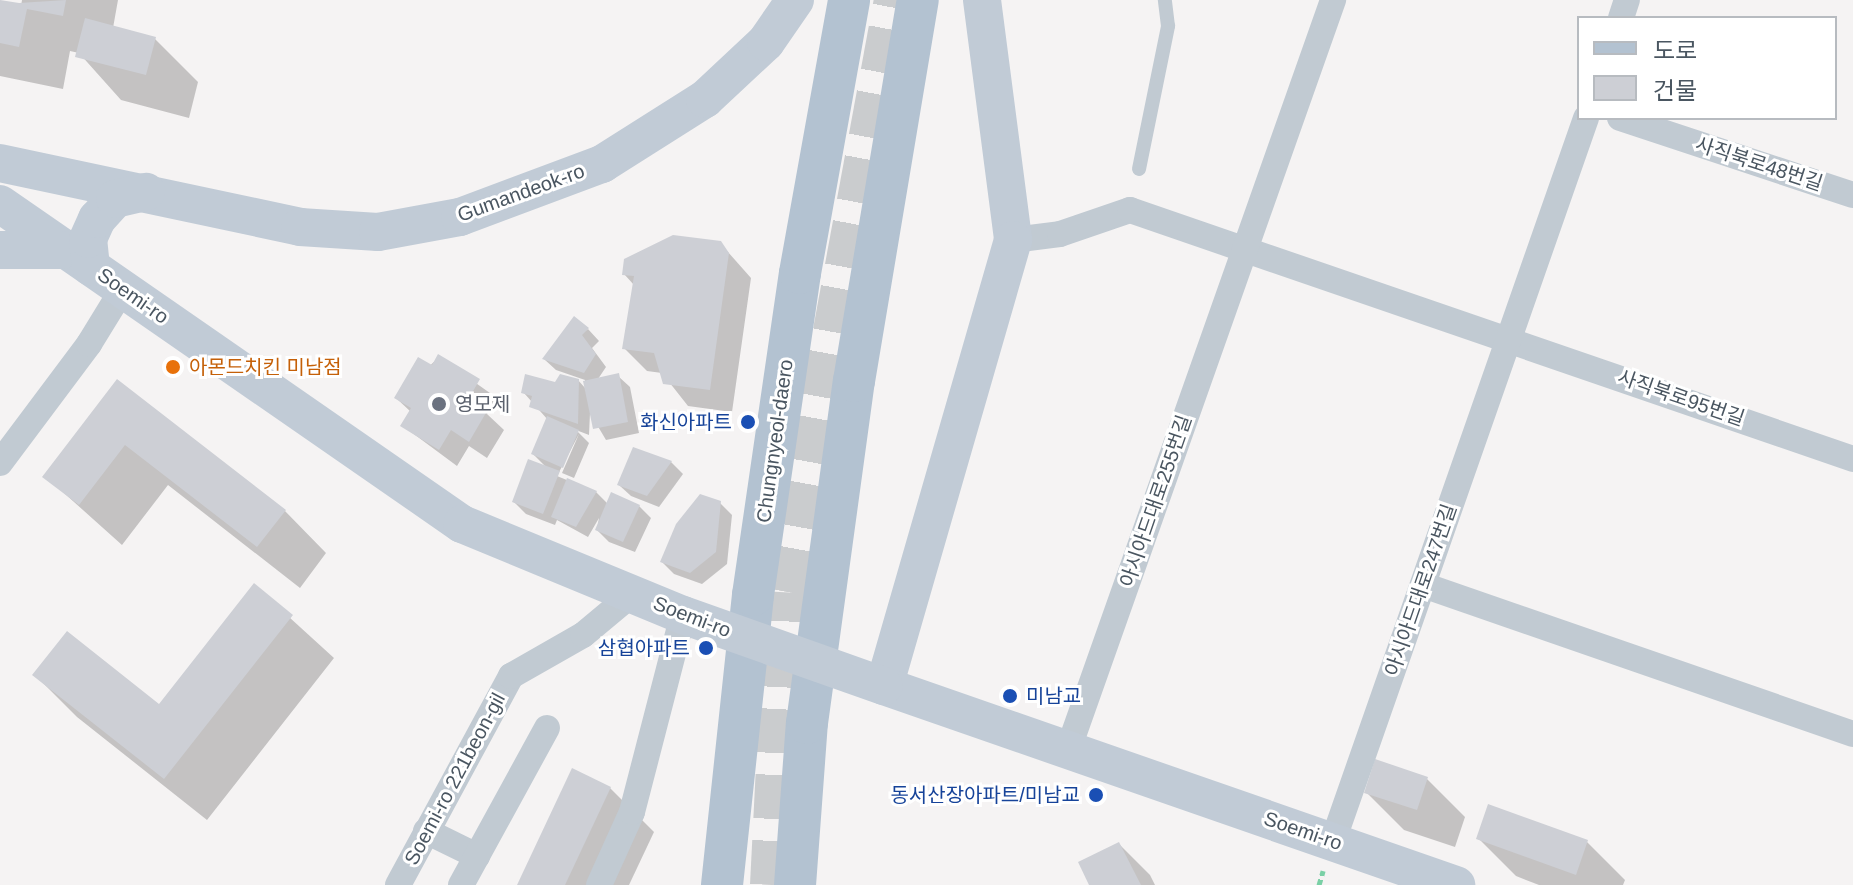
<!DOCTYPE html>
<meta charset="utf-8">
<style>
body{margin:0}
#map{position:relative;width:1853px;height:885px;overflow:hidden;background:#f5f3f3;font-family:Arial,"Noto Sans KR",sans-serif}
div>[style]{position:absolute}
.shadow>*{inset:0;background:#0003}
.building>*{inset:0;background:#cdcfd5}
.trunk-tunnel>*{height:44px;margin-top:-22px;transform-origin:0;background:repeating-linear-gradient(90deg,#caccce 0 44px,transparent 0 66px)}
.path>*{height:5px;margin-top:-2.5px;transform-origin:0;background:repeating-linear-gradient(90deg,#7ad0a6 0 6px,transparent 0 10px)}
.service>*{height:14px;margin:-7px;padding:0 7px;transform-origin:7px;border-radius:7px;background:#c1cad2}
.minor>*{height:26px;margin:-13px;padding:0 13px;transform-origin:13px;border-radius:13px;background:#c1cad2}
.secondary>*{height:38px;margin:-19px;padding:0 19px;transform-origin:19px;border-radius:19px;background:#c1cbd6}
.primary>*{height:42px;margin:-21px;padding:0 21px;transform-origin:21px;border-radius:21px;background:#b3c2d1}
.secondary-bridge>*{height:38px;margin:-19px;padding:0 19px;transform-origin:19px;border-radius:19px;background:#c1cbd6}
.dots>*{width:22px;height:22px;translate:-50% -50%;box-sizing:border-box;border:4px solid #fff;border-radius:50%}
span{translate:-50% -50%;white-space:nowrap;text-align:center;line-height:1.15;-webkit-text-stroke:6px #fff;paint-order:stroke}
.street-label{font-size:20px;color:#4a5661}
.food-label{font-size:20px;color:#c56008}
.left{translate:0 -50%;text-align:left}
.worship-label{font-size:20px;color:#5b616d}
.transit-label{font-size:20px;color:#164399}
.right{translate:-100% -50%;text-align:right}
.legend{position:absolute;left:1577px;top:16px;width:260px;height:104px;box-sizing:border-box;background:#fff;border:2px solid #b7bbc0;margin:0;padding:10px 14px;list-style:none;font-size:24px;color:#4a5661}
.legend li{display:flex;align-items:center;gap:16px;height:40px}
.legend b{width:40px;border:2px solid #b7bbc0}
</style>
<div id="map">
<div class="shadow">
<i style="clip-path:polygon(22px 0,118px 0,113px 28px,155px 39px,198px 82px,189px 118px,121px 100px,79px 53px,70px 51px,63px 89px,0 76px,0 2px,21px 6px)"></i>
<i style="clip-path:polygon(720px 243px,751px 278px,732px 412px,688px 406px,662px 373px,647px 371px,624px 348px,634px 285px,624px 274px)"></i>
<i style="clip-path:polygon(588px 329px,599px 341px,592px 348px,606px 367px,598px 379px,618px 376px,630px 387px,639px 433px,606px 440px,590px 413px,589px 435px,576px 430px,589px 443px,574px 478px,562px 473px,579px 434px,557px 476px,596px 492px,608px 504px,639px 506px,651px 518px,635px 552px,609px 542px,597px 530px,599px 518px,588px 537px,557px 520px,555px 525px,526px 514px,514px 502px,548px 469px,533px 454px,548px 420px,524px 393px,577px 379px,586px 389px,585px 380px,556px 370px,544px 359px)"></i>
<i style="clip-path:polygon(439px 357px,497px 398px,487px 414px,504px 430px,487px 458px,469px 446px,457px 466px,403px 426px,411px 412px,396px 398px)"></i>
<i style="clip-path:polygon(118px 382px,285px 511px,326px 553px,300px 588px,168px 485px,122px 545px,45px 476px)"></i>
<i style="clip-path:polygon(634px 450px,671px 462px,683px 474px,659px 507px,631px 496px,619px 485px)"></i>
<i style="clip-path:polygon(720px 503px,732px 515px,727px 564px,702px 584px,674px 574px,662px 562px)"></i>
<i style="clip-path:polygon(255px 586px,334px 658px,207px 820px,77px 717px,35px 675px,159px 707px)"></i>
<i style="clip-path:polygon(1427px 779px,1465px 817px,1455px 847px,1404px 830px,1366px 792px)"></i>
<i style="clip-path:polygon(610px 788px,654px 832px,629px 885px,519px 885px)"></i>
<i style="clip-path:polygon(1478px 838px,1587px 842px,1625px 880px,1623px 885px,1539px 885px,1516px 876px)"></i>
<i style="clip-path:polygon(1119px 844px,1150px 875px,1155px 885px,1091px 885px)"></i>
</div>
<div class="building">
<i style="clip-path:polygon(0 0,19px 3px,66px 0,63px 16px,27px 9px,19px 47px,0 43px)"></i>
<i style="clip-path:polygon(85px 18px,156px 37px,146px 75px,75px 57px)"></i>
<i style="clip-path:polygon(673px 235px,721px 241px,729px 253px,710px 390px,663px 384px,654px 353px,622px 349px,634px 276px,622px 275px,624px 259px)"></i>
<i style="clip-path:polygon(574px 316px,589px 328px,582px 335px,596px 354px,584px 373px,542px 359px)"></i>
<i style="clip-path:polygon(438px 354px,480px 379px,468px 400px,487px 411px,469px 442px,451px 430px,439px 450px,400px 426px,411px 408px,394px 398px,418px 357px,432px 365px)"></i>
<i style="clip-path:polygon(619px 373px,628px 422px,593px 429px,583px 381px)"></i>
<i style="clip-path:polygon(525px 374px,555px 382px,560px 374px,579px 379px,578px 424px,529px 407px,532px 396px,521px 393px)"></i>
<i style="clip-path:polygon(117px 379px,286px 510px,257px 547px,125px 445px,79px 505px,42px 477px)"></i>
<i style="clip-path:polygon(547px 416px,579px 430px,563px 468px,531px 454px)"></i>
<i style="clip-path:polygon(633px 447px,672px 461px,647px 496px,617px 485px)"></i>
<i style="clip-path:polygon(528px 459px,560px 471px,543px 514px,512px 502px)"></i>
<i style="clip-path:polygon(567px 478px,597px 491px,576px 527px,551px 517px)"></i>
<i style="clip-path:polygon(611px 492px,640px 505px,623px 542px,595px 530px)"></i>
<i style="clip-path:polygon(700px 494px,721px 501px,716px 552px,690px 573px,660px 562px,676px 524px)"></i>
<i style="clip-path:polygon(254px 583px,293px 615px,164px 779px,32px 675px,67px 631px,159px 704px)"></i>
<i style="clip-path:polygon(1375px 759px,1428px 777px,1417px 810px,1364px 793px)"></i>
<i style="clip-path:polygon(572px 768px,611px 787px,565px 885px,517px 885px)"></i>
<i style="clip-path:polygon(1488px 804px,1588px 840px,1576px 875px,1476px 839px)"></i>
<i style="clip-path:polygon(1119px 842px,1141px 885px,1089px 885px,1078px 862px)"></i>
</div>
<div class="trunk-tunnel">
<i style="left:772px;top:885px;width:293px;rotate:-87.1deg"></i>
<i style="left:787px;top:592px;width:602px;rotate:-79.57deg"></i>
</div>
<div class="path">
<i style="left:1319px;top:885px;width:15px;rotate:-74deg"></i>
</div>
<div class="service">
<i style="left:1139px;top:169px;width:146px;rotate:-78.5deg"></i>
<i style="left:1168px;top:26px;width:26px;rotate:-97deg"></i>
</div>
<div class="minor">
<i style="left:1621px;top:18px;width:19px;rotate:-72deg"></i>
<i style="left:1620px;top:118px;width:245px;rotate:18.3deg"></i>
<i style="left:1013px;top:240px;width:47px;rotate:-7.3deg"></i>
<i style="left:1060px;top:234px;width:74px;rotate:-18.9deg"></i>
<i style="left:1130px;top:210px;width:765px;rotate:19deg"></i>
<i style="left:0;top:463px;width:149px;rotate:-53.2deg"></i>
<i style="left:89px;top:344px;width:67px;rotate:-58.4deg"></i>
<i style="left:1423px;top:585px;width:455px;rotate:19.1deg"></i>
<i style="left:1067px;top:753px;width:799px;rotate:-70.54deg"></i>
<i style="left:426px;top:831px;width:57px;rotate:26.1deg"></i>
<i style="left:1333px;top:841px;width:766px;rotate:-70.71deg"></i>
<i style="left:398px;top:885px;width:238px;rotate:-61.6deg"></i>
<i style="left:511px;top:676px;width:83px;rotate:-29.7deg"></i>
<i style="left:583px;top:635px;width:64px;rotate:-39.9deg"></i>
<i style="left:461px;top:885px;width:179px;rotate:-61.3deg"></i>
<i style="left:599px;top:885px;width:80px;rotate:-65.7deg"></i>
<i style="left:632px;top:812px;width:203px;rotate:-75.5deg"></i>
</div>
<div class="secondary">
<i style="left:982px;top:0;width:242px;rotate:82.6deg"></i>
<i style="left:1013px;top:240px;width:464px;rotate:106.1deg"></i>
<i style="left:884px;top:686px;width:606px;rotate:19.18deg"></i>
<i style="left:0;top:163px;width:307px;rotate:12deg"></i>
<i style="left:300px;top:227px;width:78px;rotate:3.7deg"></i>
<i style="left:378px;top:232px;width:83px;rotate:-10.4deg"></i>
<i style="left:460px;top:217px;width:152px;rotate:-20.5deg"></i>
<i style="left:602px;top:164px;width:122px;rotate:-32.3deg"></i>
<i style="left:705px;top:99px;width:83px;rotate:-43.1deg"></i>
<i style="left:766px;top:42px;width:51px;rotate:-55.4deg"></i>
<i style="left:0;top:204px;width:562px;rotate:34.71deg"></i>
<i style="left:462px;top:524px;width:239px;rotate:22.4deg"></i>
<i style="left:0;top:250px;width:62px"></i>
<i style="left:91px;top:267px;width:28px;rotate:-96deg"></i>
<i style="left:88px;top:239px;width:22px;rotate:-66deg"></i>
<i style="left:97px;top:219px;width:27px;rotate:-48deg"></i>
<i style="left:115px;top:199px;width:32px;rotate:-13deg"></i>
</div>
<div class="primary">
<i style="left:722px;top:885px;width:292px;rotate:-83.9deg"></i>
<i style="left:753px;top:595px;width:325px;rotate:-81.7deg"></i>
<i style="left:800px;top:273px;width:277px;rotate:-79.8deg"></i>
<i style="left:795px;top:885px;width:162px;rotate:-85.8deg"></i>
<i style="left:807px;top:723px;width:345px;rotate:-82.2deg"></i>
<i style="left:854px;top:381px;width:386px;rotate:-80.5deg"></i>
</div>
<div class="secondary-bridge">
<i style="left:683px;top:615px;width:213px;rotate:19.5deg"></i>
</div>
<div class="dots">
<i style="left:173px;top:367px;background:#e8710a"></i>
<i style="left:439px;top:404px;background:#6b7280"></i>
<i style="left:748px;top:422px;background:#1a4fb4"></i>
<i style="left:706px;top:648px;background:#1a4fb4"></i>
<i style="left:1010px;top:696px;background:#1a4fb4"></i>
<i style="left:1096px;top:795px;background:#1a4fb4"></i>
</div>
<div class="street-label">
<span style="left:1759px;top:164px;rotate:18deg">사직북로48번길</span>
<span style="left:521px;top:193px;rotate:-20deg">Gumandeok-ro</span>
<span style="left:133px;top:296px;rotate:35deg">Soemi-ro</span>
<span style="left:1681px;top:398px;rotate:19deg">사직북로95번길</span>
<span style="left:775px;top:441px;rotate:-82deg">Chungnyeol-daero</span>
<span style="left:1156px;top:501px;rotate:-71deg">아시아드대로255번길</span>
<span style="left:1421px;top:590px;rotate:-71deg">아시아드대로247번길</span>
<span style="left:692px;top:617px;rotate:21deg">Soemi-ro</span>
<span style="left:455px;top:779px;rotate:-62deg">Soemi-ro 221beon-gil</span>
<span style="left:1303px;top:831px;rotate:19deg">Soemi-ro</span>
</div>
<div class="food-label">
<span class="left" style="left:189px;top:367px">아몬드치킨 미남점</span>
</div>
<div class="worship-label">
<span class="left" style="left:455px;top:404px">영모제</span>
</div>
<div class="transit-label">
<span class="right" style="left:732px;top:422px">화신아파트</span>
<span class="right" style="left:690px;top:648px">삼협아파트</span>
<span class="left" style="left:1026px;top:696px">미남교</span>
<span class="right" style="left:1080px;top:795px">동서산장아파트/미남교</span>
</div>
<ul class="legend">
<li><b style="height:10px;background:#b3c2d1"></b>도로</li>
<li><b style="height:22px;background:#cdcfd5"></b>건물</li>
</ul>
</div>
